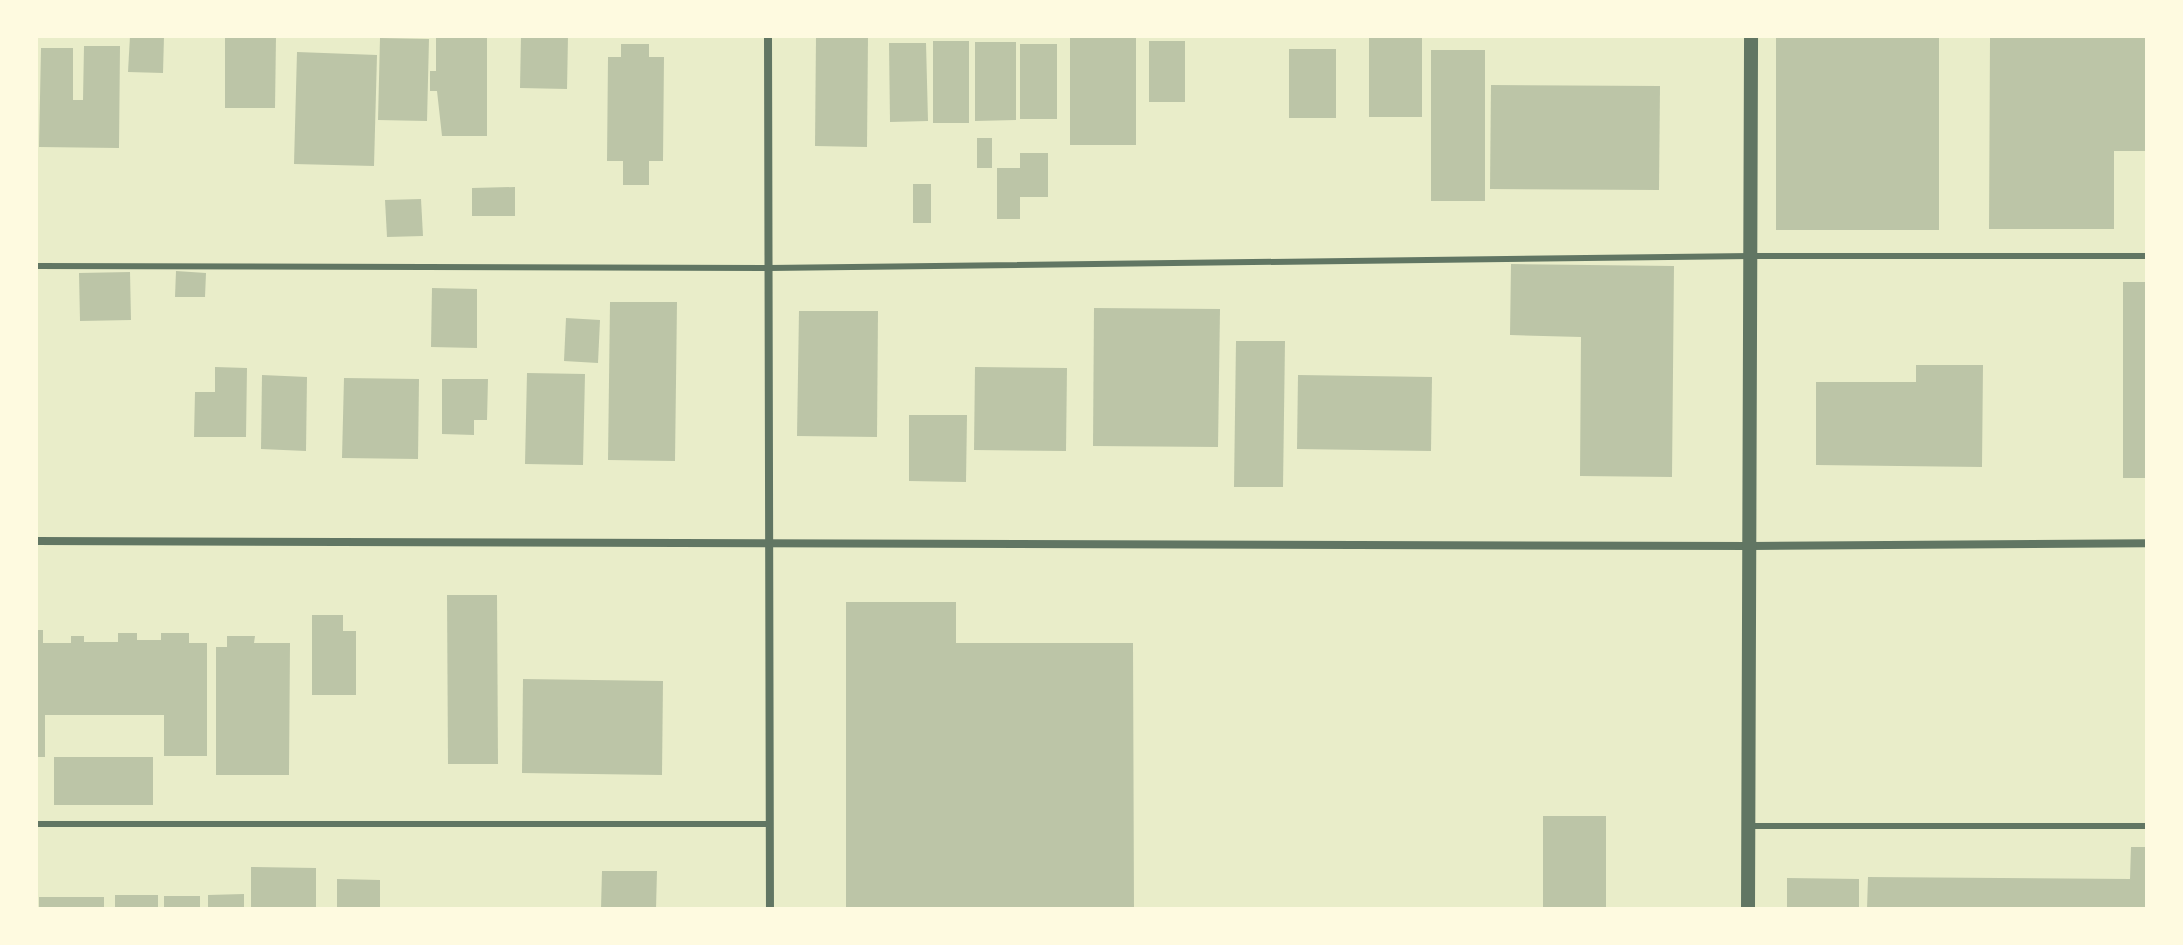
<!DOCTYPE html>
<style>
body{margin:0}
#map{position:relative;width:2183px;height:945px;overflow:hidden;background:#e9edc9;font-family:Cabin,sans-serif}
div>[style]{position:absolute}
.building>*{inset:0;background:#bcc5a7}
.service>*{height:6px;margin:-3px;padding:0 3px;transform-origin:3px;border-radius:3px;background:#617663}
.minor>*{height:8px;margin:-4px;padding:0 4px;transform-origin:4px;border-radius:4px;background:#617663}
.tertiary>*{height:14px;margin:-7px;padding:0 7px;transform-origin:7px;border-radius:7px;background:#617663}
span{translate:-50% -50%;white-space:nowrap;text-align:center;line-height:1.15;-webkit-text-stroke:6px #fefae0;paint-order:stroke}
.frame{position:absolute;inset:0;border:38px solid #fefae0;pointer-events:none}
</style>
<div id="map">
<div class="building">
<i style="clip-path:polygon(130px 36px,164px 36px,163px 73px,128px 72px)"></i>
<i style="clip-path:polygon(225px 36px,276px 36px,275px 108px,225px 108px)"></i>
<i style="clip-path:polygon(487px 36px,487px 136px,442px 136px,437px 91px,430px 91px,430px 71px,436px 71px,436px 37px)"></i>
<i style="clip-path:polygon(521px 36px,568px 36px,567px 89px,520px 88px)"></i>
<i style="clip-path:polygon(816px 36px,868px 36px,867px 147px,815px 146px)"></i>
<i style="clip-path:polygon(1070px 36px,1136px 36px,1136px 145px,1070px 145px)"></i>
<i style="clip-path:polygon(1369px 36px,1422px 36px,1422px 117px,1369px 117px)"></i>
<i style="clip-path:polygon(1776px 36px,1939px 36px,1939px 230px,1776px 230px)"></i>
<i style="clip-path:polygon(1990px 36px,2147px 36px,2147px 151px,2114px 151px,2114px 229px,1989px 229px)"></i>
<i style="clip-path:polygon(380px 38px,429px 39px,427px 121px,378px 120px)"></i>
<i style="clip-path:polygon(933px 41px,969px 41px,969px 123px,933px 123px)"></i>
<i style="clip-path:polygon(1149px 41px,1185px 41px,1185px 102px,1149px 102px)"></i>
<i style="clip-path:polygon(975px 42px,1016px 42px,1016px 120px,975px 121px)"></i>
<i style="clip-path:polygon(889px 43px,926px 43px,928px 121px,890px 122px)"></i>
<i style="clip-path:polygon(621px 44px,649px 44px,649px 57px,664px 57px,663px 161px,649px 161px,649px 185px,623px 185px,623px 161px,607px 161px,608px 57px,621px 57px)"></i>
<i style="clip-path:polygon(1020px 44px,1057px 44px,1057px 119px,1020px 119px)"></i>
<i style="clip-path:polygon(84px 46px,120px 46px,119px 148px,39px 147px,41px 48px,73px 48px,73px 100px,83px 100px)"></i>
<i style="clip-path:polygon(1289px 49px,1336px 49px,1336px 118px,1289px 118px)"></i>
<i style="clip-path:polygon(1431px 50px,1485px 50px,1485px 201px,1431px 201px)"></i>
<i style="clip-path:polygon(297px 52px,377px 55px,374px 166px,294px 164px)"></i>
<i style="clip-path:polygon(1491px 85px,1660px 86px,1659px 190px,1490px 189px)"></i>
<i style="clip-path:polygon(977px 138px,992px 138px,992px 168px,977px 168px)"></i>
<i style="clip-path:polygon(1020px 153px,1048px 153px,1048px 197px,1020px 197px,1020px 219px,997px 219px,997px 168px,1020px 168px)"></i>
<i style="clip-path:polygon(913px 184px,931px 184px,931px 223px,913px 223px)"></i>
<i style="clip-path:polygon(515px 187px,515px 216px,472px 216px,472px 188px)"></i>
<i style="clip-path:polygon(421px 199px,423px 236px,387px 237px,385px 200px)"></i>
<i style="clip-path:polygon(1511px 264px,1674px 266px,1672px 477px,1580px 476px,1581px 337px,1510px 335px)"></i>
<i style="clip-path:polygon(176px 271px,206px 273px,205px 297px,175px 297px)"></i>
<i style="clip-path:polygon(130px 272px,131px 320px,80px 321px,79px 273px)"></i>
<i style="clip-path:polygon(2123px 282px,2147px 282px,2147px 478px,2123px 478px)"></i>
<i style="clip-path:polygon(432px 288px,477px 289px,477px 348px,431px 347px)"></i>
<i style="clip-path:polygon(610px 302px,677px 302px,675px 461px,608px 460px)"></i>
<i style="clip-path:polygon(1094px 308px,1220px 309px,1218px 447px,1093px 446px)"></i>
<i style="clip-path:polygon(799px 311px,878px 311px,877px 437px,797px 436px)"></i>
<i style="clip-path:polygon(566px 318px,600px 320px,598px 363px,564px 361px)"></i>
<i style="clip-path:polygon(1236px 341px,1285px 341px,1283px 487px,1234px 487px)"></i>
<i style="clip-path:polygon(1916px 365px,1983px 365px,1982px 467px,1816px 465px,1816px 382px,1916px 382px)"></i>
<i style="clip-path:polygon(215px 367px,247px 368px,246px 437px,194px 437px,195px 392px,215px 392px)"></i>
<i style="clip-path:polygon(975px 367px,1067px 368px,1066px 451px,974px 450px)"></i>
<i style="clip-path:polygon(527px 373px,585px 374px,583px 465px,525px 464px)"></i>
<i style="clip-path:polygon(262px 375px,307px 377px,306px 451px,261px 449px)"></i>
<i style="clip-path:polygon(1298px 375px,1432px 377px,1431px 451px,1297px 449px)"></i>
<i style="clip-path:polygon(344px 378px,419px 379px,418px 459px,342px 458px)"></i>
<i style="clip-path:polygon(442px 379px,488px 379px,487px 420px,474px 420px,474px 435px,442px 434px)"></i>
<i style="clip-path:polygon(909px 415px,967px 415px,966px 482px,909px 481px)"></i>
<i style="clip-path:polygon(447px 595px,497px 595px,498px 764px,448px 764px)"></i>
<i style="clip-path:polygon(846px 602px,956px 602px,956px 643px,1133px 643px,1134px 909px,846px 909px)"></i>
<i style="clip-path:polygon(312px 615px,343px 615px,343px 631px,356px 631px,356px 695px,312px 695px)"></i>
<i style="clip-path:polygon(36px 630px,43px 630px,43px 643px,71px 643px,71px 636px,84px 636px,84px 642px,118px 642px,118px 633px,137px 633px,137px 640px,161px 640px,161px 633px,189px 633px,189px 643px,207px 643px,207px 756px,164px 756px,164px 715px,45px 715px,45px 757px,36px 757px)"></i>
<i style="clip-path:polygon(227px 636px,255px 636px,254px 643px,290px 643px,289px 775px,216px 775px,216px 647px,227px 647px)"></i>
<i style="clip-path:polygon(523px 679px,663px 681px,662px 775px,522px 773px)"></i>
<i style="clip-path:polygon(54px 757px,153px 757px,153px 805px,54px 805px)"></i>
<i style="clip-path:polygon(1543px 816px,1606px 816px,1606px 909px,1543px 909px)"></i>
<i style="clip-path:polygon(2131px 847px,2147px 847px,2147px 909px,1867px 909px,1868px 877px,2130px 879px)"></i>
<i style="clip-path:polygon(251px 867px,316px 868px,316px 909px,251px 909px)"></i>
<i style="clip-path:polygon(602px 871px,657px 871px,656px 909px,601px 909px)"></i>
<i style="clip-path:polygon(1787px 878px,1859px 879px,1859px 909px,1787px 909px)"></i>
<i style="clip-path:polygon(337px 879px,380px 880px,380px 909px,337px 909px)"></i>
<i style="clip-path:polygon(244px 894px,244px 909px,208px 909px,208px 895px)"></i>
<i style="clip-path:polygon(115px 895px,158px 895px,158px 909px,115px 909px)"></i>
<i style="clip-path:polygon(164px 896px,200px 896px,200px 909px,164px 909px)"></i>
<i style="clip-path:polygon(39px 897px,104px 897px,104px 909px,39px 909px)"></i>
</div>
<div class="service">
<i style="left:36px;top:266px;width:733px;rotate:0.16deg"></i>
<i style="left:769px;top:268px;width:982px;rotate:-0.7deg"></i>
<i style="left:1751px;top:256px;width:396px"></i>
<i style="left:36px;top:824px;width:734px"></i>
<i style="left:1751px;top:826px;width:396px"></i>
</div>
<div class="minor">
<i style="left:768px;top:36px;width:873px;rotate:89.87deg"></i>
<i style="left:36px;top:541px;width:1715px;rotate:0.17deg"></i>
<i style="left:1751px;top:546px;width:396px;rotate:-0.4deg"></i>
</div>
<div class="tertiary">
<i style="left:1748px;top:909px;width:873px;rotate:-89.8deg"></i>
</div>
<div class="frame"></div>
</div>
